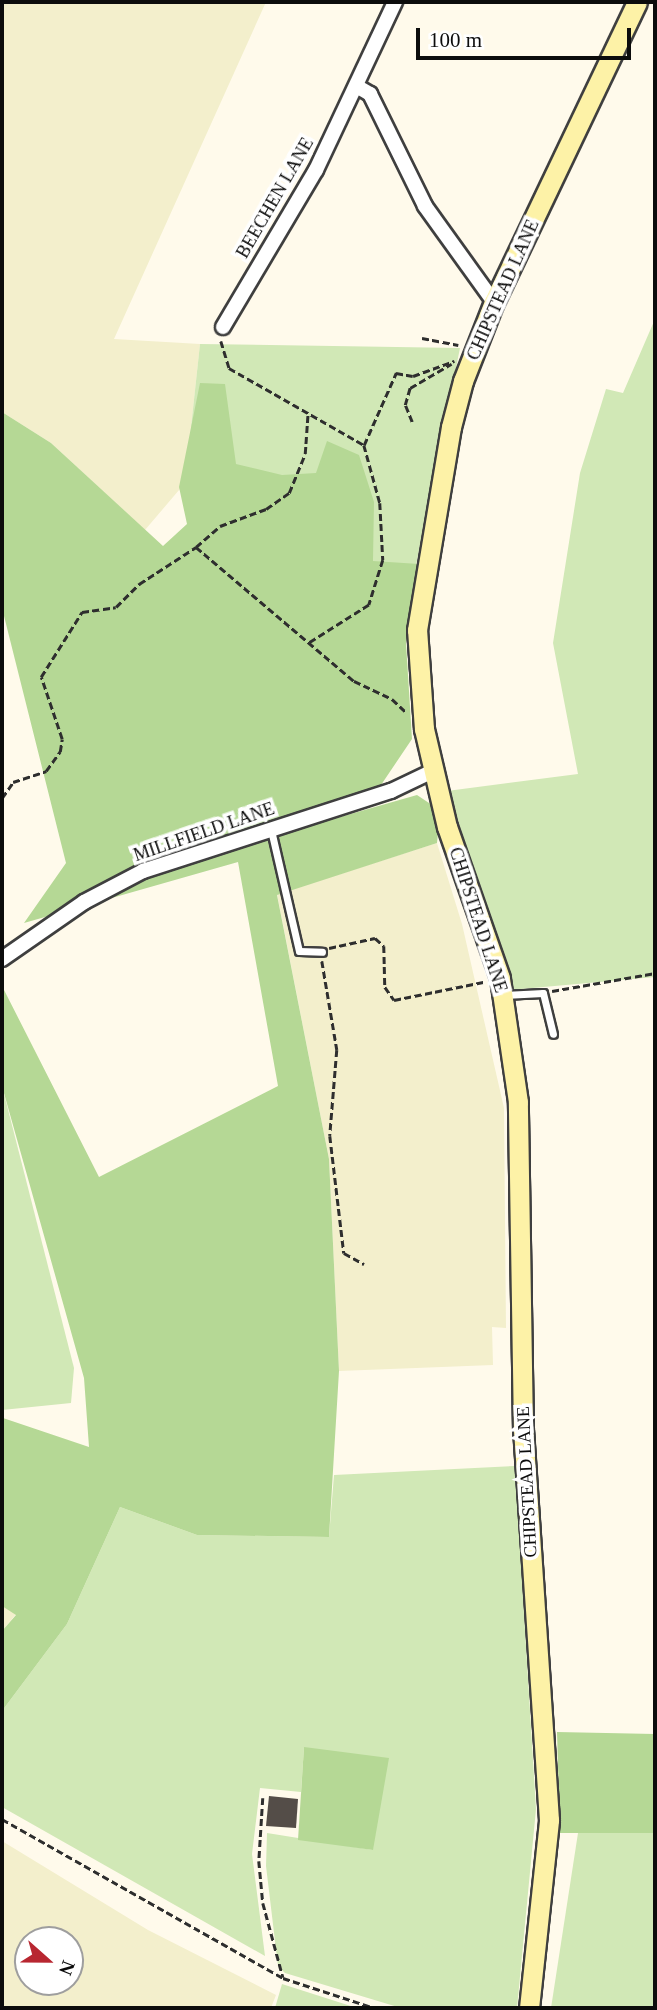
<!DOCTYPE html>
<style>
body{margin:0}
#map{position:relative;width:657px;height:2010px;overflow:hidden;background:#fffaeb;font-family:"Times New Roman",serif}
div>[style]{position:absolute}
.farmland>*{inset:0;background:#f3efcc}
.green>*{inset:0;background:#d1e8b6}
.forest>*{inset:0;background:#b5d895}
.building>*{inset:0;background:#544d48}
.path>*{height:2.5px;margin-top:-1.25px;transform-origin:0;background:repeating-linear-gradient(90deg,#2e2e2e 0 7px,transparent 0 10.5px)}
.roads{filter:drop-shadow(2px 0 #3f3f3f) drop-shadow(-2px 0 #3f3f3f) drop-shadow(0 2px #3f3f3f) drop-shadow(0 -2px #3f3f3f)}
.lane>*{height:7px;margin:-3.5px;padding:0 3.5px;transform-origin:3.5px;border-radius:3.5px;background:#fff}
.street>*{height:14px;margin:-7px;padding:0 7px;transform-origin:7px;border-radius:7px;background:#fff}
.secondary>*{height:19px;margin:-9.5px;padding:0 9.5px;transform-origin:9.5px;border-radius:9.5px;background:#fdf2a7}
span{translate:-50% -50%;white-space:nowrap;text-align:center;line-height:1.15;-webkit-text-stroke:7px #fff;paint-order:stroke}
.street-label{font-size:18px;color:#0c0c0c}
.frame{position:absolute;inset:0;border:4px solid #0c0c0c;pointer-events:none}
.north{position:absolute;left:14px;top:1926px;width:70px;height:70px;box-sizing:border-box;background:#fff;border:2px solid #9e9e9e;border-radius:50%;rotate:111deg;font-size:19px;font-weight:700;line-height:28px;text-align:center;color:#0c0c0c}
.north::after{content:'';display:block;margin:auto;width:24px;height:32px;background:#b82731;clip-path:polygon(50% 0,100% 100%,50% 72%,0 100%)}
.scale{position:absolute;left:416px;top:28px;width:215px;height:32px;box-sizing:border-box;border:4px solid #0c0c0c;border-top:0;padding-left:9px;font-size:21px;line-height:24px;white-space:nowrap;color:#0c0c0c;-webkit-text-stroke:5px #fff;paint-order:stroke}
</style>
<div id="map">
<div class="farmland">
<i style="clip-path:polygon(2px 2px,266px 2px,114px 339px,200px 344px,185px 483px,145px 530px,51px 443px,2px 412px)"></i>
<i style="clip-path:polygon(437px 843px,462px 924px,504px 1108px,506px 1328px,492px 1327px,493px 1365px,339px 1371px,329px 1159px,277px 894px)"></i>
<i style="clip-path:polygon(2px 1606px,16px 1614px,2px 1631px)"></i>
<i style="clip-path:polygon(evenodd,2px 1841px,148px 1930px,276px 1995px,271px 2008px,2px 2008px,2px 1841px,70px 1940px,70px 1982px,28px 1982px,28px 1940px,70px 1940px)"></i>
</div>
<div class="green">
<i style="clip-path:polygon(655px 319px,655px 977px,510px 990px,447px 791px,578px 774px,553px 643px,580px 473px,606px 389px,623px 393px)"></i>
<i style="clip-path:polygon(200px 344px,460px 348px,412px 585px,185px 483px)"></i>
<i style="clip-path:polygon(2px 1086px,74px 1368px,71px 1403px,2px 1410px)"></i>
<i style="clip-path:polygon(515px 1466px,536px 1809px,517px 2008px,401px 2008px,285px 1973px,278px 1966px,266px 1866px,267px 1833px,373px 1850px,304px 1747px,301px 1792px,260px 1788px,252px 1854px,265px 1956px,2px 1807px,2px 1711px,67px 1624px,120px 1507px,197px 1535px,329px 1537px,334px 1475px)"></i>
<i style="clip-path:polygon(578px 1833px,655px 1833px,655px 2008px,551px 2008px)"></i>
<i style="clip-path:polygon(282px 1984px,357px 2008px,275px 2008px)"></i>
</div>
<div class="forest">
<i style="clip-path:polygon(200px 383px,225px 384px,236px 464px,282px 475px,316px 473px,327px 441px,359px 455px,374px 502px,373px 561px,419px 564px,406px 643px,412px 739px,381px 785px,326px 821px,417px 795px,432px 805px,439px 823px,437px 843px,277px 895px,329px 1159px,339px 1371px,329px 1537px,197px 1535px,120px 1507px,67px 1624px,2px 1711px,2px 1631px,16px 1615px,2px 1606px,3px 1418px,89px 1447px,84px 1378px,2px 1086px,2px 986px,99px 1177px,278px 1086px,238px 862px,24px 923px,66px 863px,2px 608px,2px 412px,51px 443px,163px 546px,187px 524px,179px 487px)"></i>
<i style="clip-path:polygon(557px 1732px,655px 1734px,655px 1833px,560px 1833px)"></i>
<i style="clip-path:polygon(304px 1747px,389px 1758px,373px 1850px,298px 1840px)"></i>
</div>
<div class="building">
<i style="clip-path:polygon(269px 1796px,298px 1799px,296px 1828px,266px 1826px)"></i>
</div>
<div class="path">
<i style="left:422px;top:338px;width:37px;rotate:11deg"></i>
<i style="left:221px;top:341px;width:28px;rotate:73deg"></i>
<i style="left:229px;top:368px;width:155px;rotate:29.7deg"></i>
<i style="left:364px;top:445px;width:60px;rotate:74.6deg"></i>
<i style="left:380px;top:503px;width:57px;rotate:87deg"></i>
<i style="left:383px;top:560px;width:47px;rotate:107.3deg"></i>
<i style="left:369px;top:605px;width:71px;rotate:147.7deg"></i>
<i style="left:412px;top:422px;width:18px;rotate:-112deg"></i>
<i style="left:405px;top:405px;width:18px;rotate:-74deg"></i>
<i style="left:410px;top:388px;width:48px;rotate:-30.3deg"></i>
<i style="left:364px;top:445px;width:79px;rotate:-66deg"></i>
<i style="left:396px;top:373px;width:17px;rotate:10deg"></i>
<i style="left:413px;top:376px;width:44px;rotate:-20.1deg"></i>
<i style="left:196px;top:547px;width:32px;rotate:-41deg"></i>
<i style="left:220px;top:526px;width:49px;rotate:-20.3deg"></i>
<i style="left:266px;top:509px;width:28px;rotate:-35deg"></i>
<i style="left:289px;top:493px;width:42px;rotate:-67.7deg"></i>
<i style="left:305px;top:454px;width:39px;rotate:-86deg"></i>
<i style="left:2px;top:798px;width:19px;rotate:-55deg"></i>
<i style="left:13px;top:782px;width:35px;rotate:-18deg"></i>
<i style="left:46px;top:771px;width:24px;rotate:-54deg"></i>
<i style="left:60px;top:752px;width:13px;rotate:-81deg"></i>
<i style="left:62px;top:739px;width:65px;rotate:-108.7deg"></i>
<i style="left:41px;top:677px;width:77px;rotate:-57.8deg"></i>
<i style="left:82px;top:612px;width:34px;rotate:-8deg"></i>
<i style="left:116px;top:607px;width:33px;rotate:-45deg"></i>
<i style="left:139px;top:584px;width:68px;rotate:-33deg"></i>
<i style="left:196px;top:547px;width:207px;rotate:40.3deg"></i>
<i style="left:354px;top:681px;width:42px;rotate:25.3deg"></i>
<i style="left:392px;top:699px;width:19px;rotate:43deg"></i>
<i style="left:329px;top:948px;width:47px;rotate:-12.3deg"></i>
<i style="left:375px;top:938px;width:12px;rotate:42deg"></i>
<i style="left:384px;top:946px;width:41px;rotate:88.6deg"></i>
<i style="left:385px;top:987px;width:16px;rotate:55deg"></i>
<i style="left:394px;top:1000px;width:91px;rotate:-11.4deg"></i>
<i style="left:322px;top:961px;width:90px;rotate:80.4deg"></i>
<i style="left:337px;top:1050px;width:86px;rotate:94.7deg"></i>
<i style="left:330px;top:1136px;width:118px;rotate:83.2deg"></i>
<i style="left:344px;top:1253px;width:23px;rotate:29deg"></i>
<i style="left:552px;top:991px;width:105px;rotate:-9.9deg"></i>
<i style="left:263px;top:1798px;width:63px;rotate:93.6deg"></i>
<i style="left:259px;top:1861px;width:42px;rotate:84.6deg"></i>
<i style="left:263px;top:1903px;width:77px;rotate:74.9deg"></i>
<i style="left:2px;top:1819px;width:323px;rotate:29.5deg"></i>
<i style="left:283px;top:1978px;width:97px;rotate:18.1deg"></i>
</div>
<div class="roads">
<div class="lane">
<i style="left:271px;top:830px;width:124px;rotate:77deg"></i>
<i style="left:299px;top:951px;width:23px;rotate:2deg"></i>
<i style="left:504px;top:995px;width:39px;rotate:-3deg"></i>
<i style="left:543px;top:993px;width:42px;rotate:76.3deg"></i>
</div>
<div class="street">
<i style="left:358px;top:87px;width:14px;rotate:30deg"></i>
<i style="left:370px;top:94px;width:125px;rotate:63.8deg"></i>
<i style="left:425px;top:206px;width:118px;rotate:54.3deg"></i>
<i style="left:223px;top:327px;width:182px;rotate:-59.4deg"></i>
<i style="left:316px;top:170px;width:186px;rotate:-64.8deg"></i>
<i style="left:2px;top:959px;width:100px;rotate:-34.8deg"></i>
<i style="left:84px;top:902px;width:67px;rotate:-27.7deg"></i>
<i style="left:143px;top:871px;width:261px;rotate:-17.9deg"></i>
<i style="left:391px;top:791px;width:47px;rotate:-25.5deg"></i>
</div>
<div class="secondary">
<i style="left:529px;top:2008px;width:189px;rotate:-83.9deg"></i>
<i style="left:549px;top:1820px;width:391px;rotate:-93.8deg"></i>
<i style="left:523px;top:1430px;width:328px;rotate:-90.9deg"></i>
<i style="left:518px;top:1102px;width:125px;rotate:-98.3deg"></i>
<i style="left:500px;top:978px;width:160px;rotate:-109.3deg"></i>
<i style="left:447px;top:827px;width:101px;rotate:-103.2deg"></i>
<i style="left:424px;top:729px;width:99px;rotate:-94deg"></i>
<i style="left:417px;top:630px;width:206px;rotate:-80.5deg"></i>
<i style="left:451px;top:427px;width:48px;rotate:-75.4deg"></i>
<i style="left:463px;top:381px;width:85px;rotate:-68.6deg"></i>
<i style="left:494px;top:302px;width:332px;rotate:-64.5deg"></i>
</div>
</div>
<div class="street-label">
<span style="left:275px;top:198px;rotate:-60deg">BEECHEN LANE</span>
<span style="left:503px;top:290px;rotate:-66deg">CHIPSTEAD LANE</span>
<span style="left:204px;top:832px;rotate:-19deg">MILLFIELD LANE</span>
<span style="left:478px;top:920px;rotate:72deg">CHIPSTEAD LANE</span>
<span style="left:527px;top:1482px;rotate:-93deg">CHIPSTEAD LANE</span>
</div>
<div class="frame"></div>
<div class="north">N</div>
<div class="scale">100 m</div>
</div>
